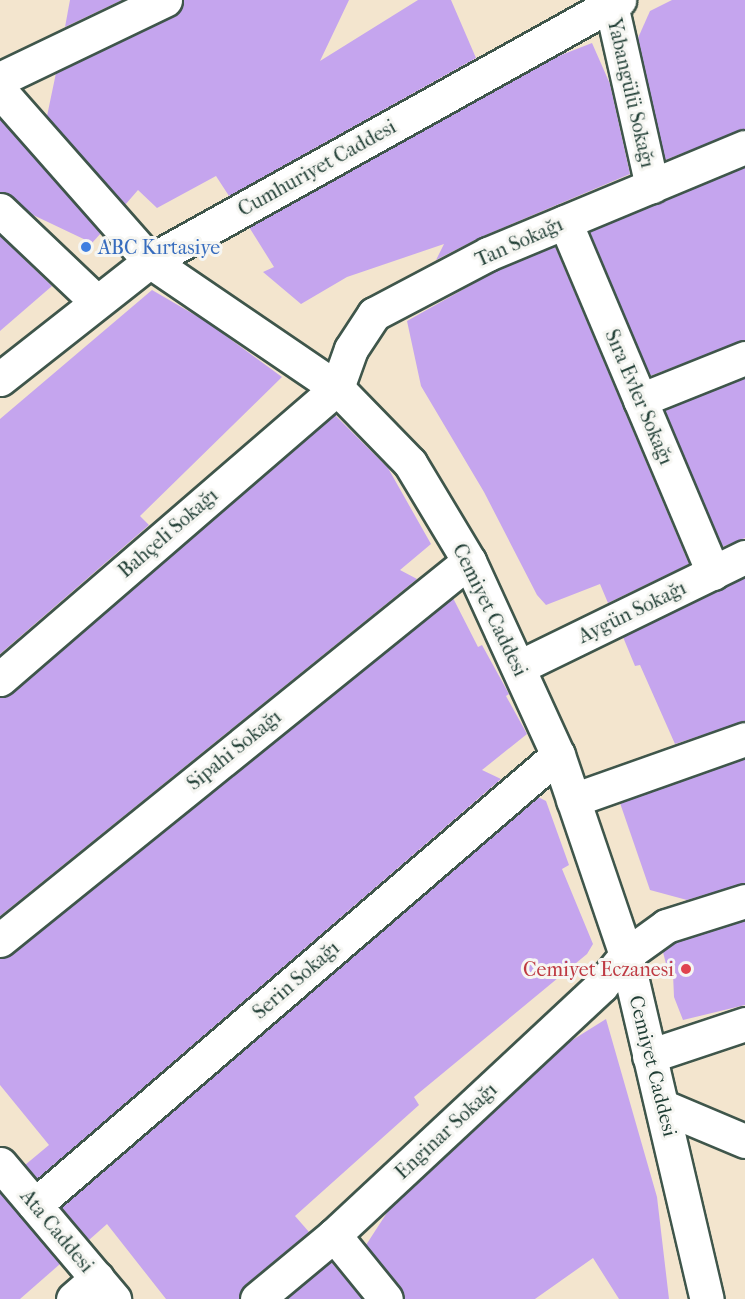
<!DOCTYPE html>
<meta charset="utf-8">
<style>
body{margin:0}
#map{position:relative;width:745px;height:1299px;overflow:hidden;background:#f3e5ce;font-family:"IM FELL French Canon",serif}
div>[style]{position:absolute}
.building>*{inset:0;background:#c5a5ee}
.roads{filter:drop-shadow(2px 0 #3f564b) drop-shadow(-2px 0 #3f564b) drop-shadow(0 2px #3f564b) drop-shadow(0 -2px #3f564b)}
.street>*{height:33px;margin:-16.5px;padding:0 16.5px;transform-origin:16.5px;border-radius:16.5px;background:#fff}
.secondary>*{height:33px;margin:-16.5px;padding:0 16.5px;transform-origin:16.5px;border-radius:16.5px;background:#fff}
.dots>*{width:16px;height:16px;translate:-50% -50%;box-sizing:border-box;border:3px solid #f6f6f2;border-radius:50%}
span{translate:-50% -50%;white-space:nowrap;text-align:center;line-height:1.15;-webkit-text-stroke:6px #f6f6f2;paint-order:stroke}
.street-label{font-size:20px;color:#1f3d34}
.shop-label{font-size:20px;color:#366cbe}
.left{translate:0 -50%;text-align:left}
.health-label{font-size:20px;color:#be3a42}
.right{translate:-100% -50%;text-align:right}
</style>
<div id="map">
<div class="building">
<i style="clip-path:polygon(70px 0,122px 0,65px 27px)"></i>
<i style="clip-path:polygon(184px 0,349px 0,320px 61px,418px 0,451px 0,476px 58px,229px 196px,216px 176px,157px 208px,138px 190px,125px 205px,47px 116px,56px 73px,173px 17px)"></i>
<i style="clip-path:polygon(672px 0,745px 0,745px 129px,665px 160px,638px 38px,650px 11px)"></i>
<i style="clip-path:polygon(592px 43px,610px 84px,630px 174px,481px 237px,436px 260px,444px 244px,347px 277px,301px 304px,263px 272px,274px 267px,249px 227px,551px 59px)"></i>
<i style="clip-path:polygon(0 119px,101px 233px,92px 243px,31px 214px,12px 196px,0 192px)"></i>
<i style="clip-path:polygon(745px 167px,745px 340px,650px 376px,590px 232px)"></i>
<i style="clip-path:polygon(0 236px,52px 286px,0 331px)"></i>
<i style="clip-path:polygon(555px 246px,689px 564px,608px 603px,600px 584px,546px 605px,537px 595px,484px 492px,421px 386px,407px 321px,496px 271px)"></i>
<i style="clip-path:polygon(152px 290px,207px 322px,282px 377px,140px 516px,149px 525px,0 654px,0 419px)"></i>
<i style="clip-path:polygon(745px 378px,745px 538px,722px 547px,665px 410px)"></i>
<i style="clip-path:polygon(335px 415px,388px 468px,431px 544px,400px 570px,417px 579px,0 916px,0 697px,12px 693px)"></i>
<i style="clip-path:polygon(745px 578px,745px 721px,675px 744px,640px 665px,635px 666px,623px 637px)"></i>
<i style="clip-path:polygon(453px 598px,478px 647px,482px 645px,509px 694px,506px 696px,527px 734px,482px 770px,501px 779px,37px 1179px,25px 1165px,49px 1145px,0 1085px,0 958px,12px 955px)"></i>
<i style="clip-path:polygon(745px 759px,745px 883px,687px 900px,650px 890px,620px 803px)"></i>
<i style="clip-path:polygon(538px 797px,546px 801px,569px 865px,562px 869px,593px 944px,587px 954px,414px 1097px,419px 1105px,295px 1216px,309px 1232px,245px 1285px,239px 1299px,166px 1299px,107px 1224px,89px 1240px,61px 1207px)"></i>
<i style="clip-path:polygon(745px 921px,745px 1005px,683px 1020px,674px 997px,673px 974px,668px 972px,663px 952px,675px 943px)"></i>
<i style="clip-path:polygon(606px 1019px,657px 1197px,669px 1299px,619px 1299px,593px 1258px,535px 1299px,404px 1299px,401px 1287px,366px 1245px,390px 1208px,566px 1044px)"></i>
<i style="clip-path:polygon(0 1193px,60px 1264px,20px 1299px,0 1299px)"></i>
<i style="clip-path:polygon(331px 1262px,362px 1299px,286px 1299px)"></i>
</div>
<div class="roads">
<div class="street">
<i style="left:610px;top:0;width:191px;rotate:77.3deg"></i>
<i style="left:0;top:79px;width:183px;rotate:-25.6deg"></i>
<i style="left:0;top:91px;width:227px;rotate:48.6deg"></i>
<i style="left:150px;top:261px;width:226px;rotate:34.2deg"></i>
<i style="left:337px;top:388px;width:105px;rotate:45.8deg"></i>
<i style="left:410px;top:463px;width:114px;rotate:59deg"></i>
<i style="left:469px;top:561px;width:213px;rotate:65.4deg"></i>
<i style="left:558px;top:755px;width:211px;rotate:71.2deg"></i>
<i style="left:626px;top:955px;width:353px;rotate:76.8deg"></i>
<i style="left:0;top:210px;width:132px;rotate:43.5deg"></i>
<i style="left:565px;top:222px;width:381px;rotate:67.1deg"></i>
<i style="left:0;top:379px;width:191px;rotate:-38.2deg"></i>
<i style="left:150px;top:261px;width:537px;rotate:-29.1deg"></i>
<i style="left:640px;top:400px;width:113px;rotate:-21.8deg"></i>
<i style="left:519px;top:667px;width:251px;rotate:-26deg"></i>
<i style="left:0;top:679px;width:445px;rotate:-40.8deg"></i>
<i style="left:337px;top:388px;width:41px;rotate:-70.3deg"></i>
<i style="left:351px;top:349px;width:42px;rotate:-56.7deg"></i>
<i style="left:374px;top:314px;width:129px;rotate:-27.8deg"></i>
<i style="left:488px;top:254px;width:278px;rotate:-22.6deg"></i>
<i style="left:573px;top:800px;width:182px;rotate:-19.5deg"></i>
<i style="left:0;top:940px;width:603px;rotate:-38.94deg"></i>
<i style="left:649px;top:1056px;width:101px;rotate:-18.4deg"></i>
<i style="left:664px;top:1107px;width:88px;rotate:22.8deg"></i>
<i style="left:35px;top:1205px;width:690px;rotate:-40.71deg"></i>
<i style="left:334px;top:1235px;width:82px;rotate:50.9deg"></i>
<i style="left:73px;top:1299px;width:32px;rotate:-41deg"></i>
<i style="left:257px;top:1299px;width:100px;rotate:-39.7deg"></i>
<i style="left:334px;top:1235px;width:365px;rotate:-43deg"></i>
<i style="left:601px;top:986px;width:40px;rotate:-51deg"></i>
<i style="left:626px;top:955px;width:49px;rotate:-35.9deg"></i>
<i style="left:666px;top:926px;width:83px;rotate:-17.6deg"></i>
</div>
<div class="secondary">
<i style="left:0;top:1164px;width:177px;rotate:49.8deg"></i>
</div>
</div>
<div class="dots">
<i style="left:86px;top:247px;background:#3f7fe0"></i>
<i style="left:686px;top:969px;background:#e0444e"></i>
</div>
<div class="street-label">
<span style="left:631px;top:93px;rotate:77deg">Yabangülü Sokağı</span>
<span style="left:317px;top:168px;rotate:-29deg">Cumhuriyet Caddesi</span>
<span style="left:519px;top:242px;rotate:-24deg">Tan Sokağı</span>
<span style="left:639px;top:397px;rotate:67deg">Sıra Evler Sokağı</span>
<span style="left:168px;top:533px;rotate:-41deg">Bahçeli Sokağı</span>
<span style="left:490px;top:610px;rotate:64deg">Cemiyet Caddesi</span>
<span style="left:632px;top:612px;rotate:-26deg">Aygün Sokağı</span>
<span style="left:234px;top:750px;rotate:-39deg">Sipahi Sokağı</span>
<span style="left:296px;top:980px;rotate:-41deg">Serin Sokağı</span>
<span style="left:653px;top:1066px;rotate:76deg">Cemiyet Caddesi</span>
<span style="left:446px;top:1131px;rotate:-43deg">Enginar Sokağı</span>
<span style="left:57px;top:1231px;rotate:50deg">Ata Caddesi</span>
</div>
<div class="shop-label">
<span class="left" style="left:98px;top:247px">ABC Kırtasiye</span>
</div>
<div class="health-label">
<span class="right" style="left:674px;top:969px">Cemiyet Eczanesi</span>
</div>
</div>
